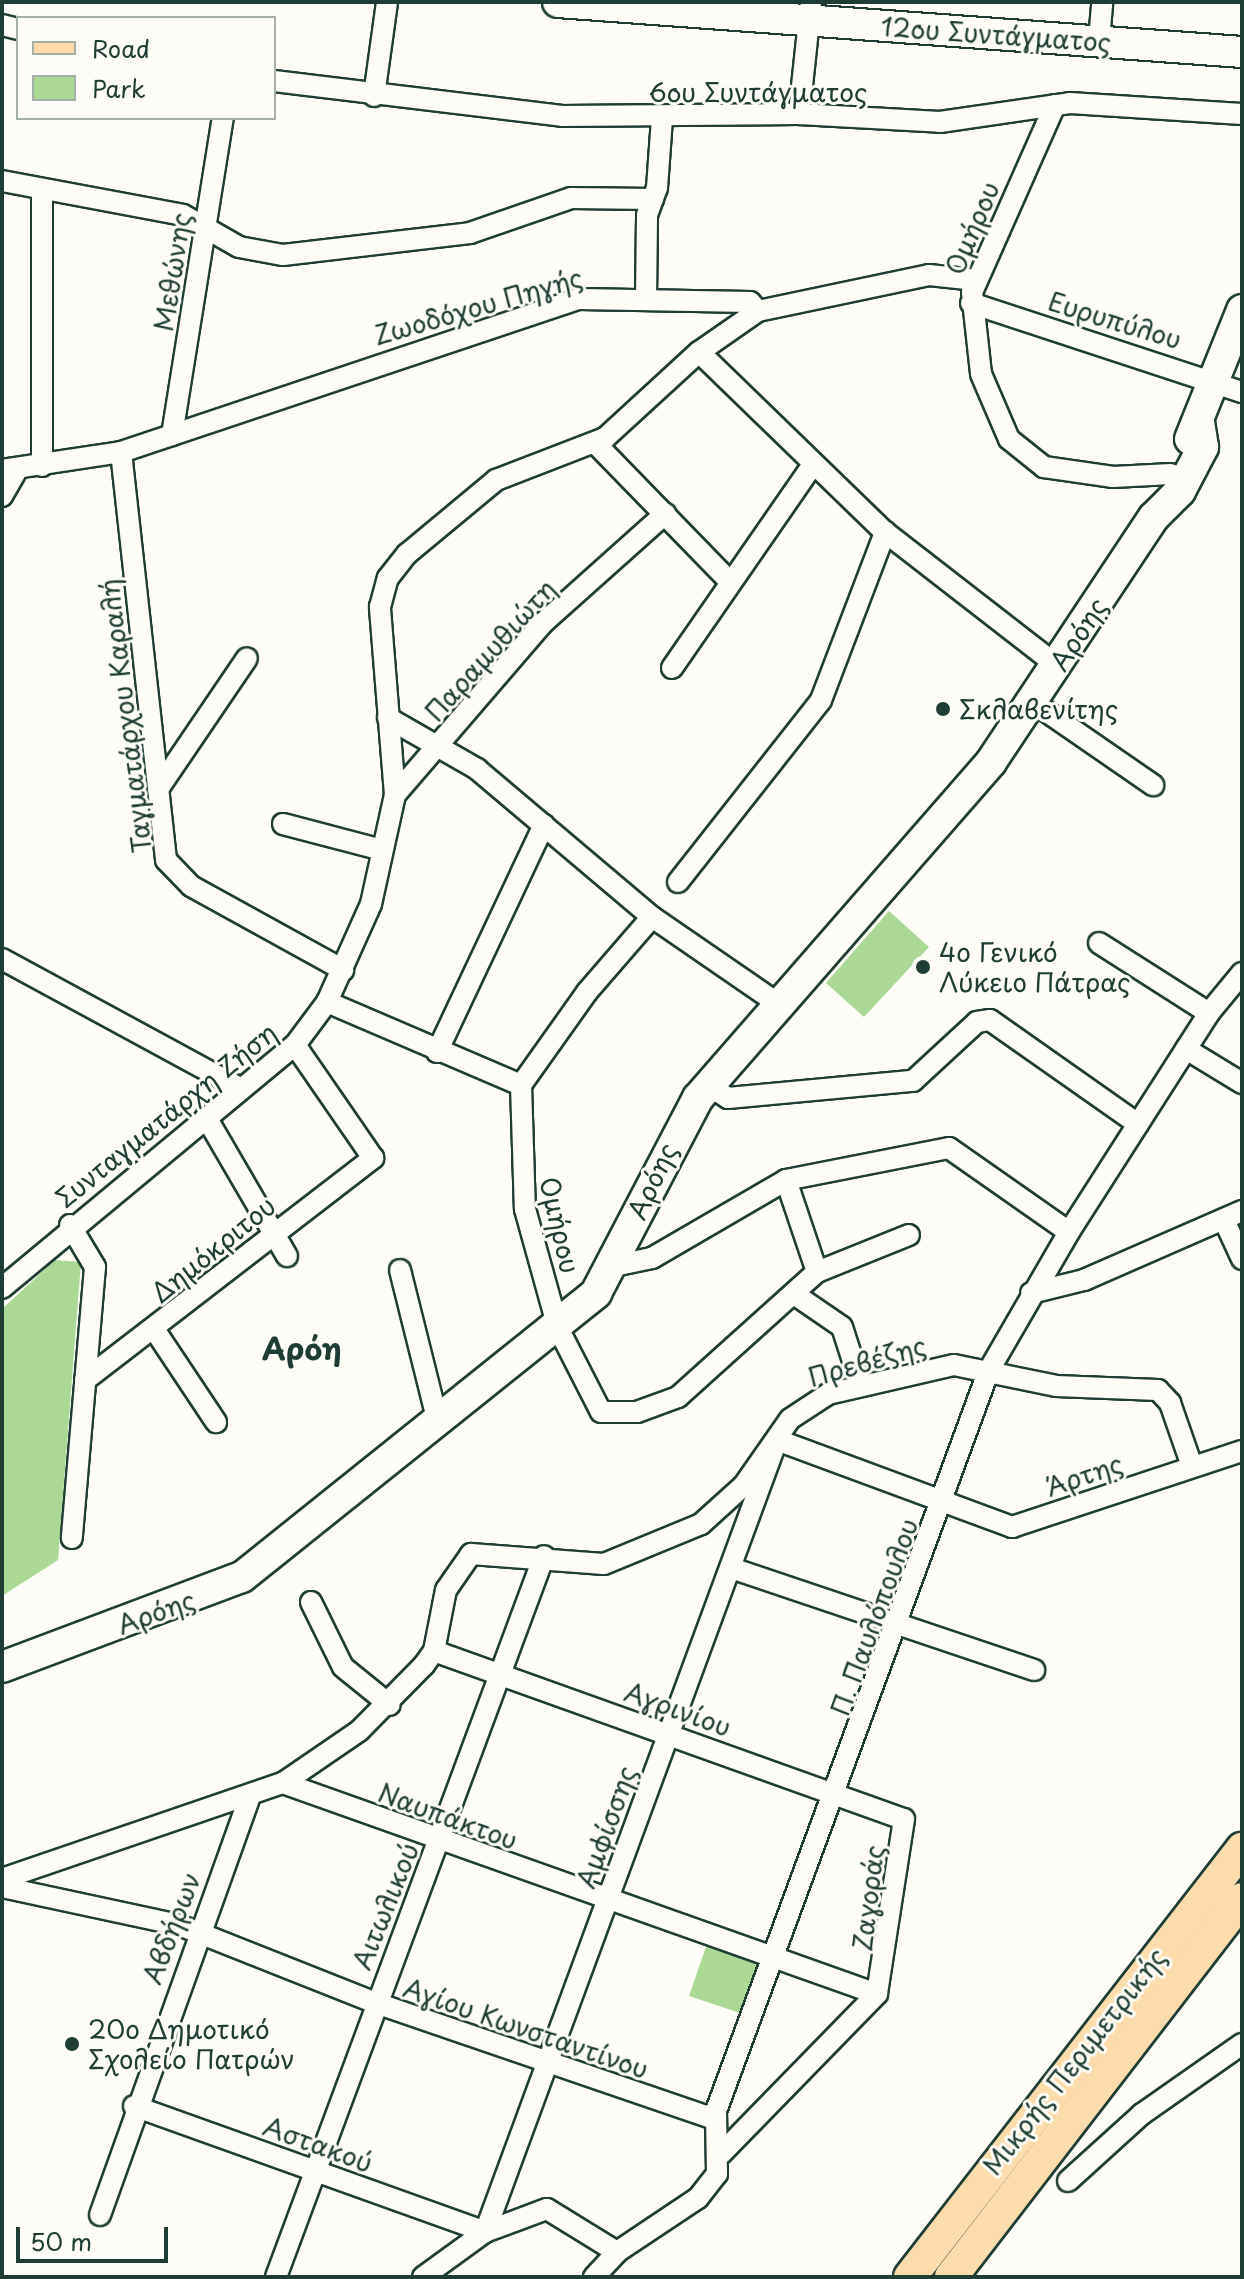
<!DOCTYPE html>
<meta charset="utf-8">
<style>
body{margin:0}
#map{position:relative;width:1244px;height:2279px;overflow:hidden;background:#fdfcf7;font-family:"Playpen Sans",sans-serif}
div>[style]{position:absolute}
.green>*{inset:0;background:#abd896}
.roads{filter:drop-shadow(2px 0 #1f3d34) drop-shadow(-2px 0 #1f3d34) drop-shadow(0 2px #1f3d34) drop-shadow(0 -2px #1f3d34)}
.street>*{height:20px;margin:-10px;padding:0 10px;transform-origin:10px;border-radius:10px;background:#fdfcf7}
.secondary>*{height:30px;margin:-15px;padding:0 15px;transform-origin:15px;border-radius:15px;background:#fdfcf7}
.primary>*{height:32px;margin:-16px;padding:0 16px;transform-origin:16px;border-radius:16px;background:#fddcac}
.dots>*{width:22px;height:22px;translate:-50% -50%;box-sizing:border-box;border:4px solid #fdfcf7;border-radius:50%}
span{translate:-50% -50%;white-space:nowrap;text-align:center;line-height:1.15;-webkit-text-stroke:6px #fdfcf7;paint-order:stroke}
.street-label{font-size:26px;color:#1f3d34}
.poi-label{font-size:26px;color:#1f3d34}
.left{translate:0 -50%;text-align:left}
.quarter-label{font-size:30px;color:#1f3d34;font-weight:700}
.frame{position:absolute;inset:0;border:4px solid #1f3d34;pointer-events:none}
.legend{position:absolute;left:16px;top:16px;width:260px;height:104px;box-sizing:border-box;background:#fdfcf7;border:2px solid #a4b0a9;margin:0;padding:10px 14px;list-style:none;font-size:24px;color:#1f3d34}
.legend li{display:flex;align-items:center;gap:16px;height:40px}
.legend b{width:40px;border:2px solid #a4b0a9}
.scale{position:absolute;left:16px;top:2227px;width:152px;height:36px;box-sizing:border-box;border:4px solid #1f3d34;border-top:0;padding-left:10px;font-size:24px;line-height:28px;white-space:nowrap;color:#1f3d34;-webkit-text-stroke:6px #fdfcf7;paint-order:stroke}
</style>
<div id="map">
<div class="green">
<i style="clip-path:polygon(889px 911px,929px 947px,864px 1017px,826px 983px)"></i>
<i style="clip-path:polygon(55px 1260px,81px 1262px,58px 1560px,2px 1596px,2px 1309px)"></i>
<i style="clip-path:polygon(707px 1944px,760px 1962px,743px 2014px,689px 1996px)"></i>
</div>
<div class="roads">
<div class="street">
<i style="left:2px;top:25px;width:16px;rotate:14deg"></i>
<i style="left:1099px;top:40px;width:38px;rotate:-85deg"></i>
<i style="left:274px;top:81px;width:290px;rotate:6.9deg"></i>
<i style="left:562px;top:116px;width:237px;rotate:-0.5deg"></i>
<i style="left:799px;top:114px;width:141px;rotate:3.2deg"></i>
<i style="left:940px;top:122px;width:131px;rotate:-8.3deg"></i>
<i style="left:1070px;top:103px;width:172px;rotate:3.7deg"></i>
<i style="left:374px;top:96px;width:95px;rotate:-82.1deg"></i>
<i style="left:1055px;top:105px;width:205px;rotate:113.9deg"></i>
<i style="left:972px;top:292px;width:82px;rotate:83.7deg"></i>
<i style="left:981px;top:374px;width:71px;rotate:66.7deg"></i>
<i style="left:1009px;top:439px;width:45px;rotate:38.7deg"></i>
<i style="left:1044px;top:467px;width:70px;rotate:8.2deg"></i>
<i style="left:1113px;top:477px;width:58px;rotate:-3deg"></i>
<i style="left:799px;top:114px;width:113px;rotate:-83.9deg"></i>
<i style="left:2px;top:181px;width:184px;rotate:10.6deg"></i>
<i style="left:183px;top:215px;width:64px;rotate:29.7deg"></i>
<i style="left:239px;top:247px;width:45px;rotate:10.3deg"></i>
<i style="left:283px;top:255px;width:188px;rotate:-6.7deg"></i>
<i style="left:470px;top:233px;width:107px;rotate:-19.1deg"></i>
<i style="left:571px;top:198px;width:82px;rotate:0.7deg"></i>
<i style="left:646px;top:299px;width:84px;rotate:-89.3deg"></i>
<i style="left:647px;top:215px;width:29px;rotate:-70deg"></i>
<i style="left:657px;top:188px;width:70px;rotate:-85.9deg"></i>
<i style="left:971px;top:303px;width:285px;rotate:18.2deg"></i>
<i style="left:699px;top:352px;width:259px;rotate:44.1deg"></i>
<i style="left:885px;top:532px;width:219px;rotate:37.8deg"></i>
<i style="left:172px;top:435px;width:321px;rotate:-80.9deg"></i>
<i style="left:596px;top:444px;width:192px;rotate:45.8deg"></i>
<i style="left:121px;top:452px;width:410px;rotate:83.7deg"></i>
<i style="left:166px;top:860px;width:36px;rotate:46deg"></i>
<i style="left:191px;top:886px;width:174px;rotate:28.9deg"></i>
<i style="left:42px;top:466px;width:276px;rotate:-90deg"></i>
<i style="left:2px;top:470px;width:120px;rotate:-8.6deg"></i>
<i style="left:121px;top:452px;width:483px;rotate:-18.5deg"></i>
<i style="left:579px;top:299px;width:171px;rotate:1deg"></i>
<i style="left:750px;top:302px;width:12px;rotate:48deg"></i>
<i style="left:2px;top:496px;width:32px;rotate:-60deg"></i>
<i style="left:672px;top:668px;width:248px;rotate:-55.3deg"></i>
<i style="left:1034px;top:703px;width:145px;rotate:34.6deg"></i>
<i style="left:388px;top:718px;width:103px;rotate:29.8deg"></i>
<i style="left:477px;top:769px;width:229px;rotate:40.2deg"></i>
<i style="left:652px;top:917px;width:155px;rotate:34.5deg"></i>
<i style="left:158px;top:789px;width:158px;rotate:-55.8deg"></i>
<i style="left:395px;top:795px;width:227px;rotate:-49.3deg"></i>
<i style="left:543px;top:623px;width:164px;rotate:-41.8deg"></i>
<i style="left:283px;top:824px;width:102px;rotate:14.7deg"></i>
<i style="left:678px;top:882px;width:231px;rotate:-51.8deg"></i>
<i style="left:821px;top:700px;width:180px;rotate:-69.1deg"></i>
<i style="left:1099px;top:943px;width:130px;rotate:32.5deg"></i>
<i style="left:2px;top:959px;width:272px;rotate:28.5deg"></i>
<i style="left:327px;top:1002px;width:211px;rotate:23.2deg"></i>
<i style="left:521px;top:1085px;width:124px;rotate:88.2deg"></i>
<i style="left:525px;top:1209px;width:123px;rotate:74.5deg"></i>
<i style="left:558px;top:1328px;width:94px;rotate:62.9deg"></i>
<i style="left:601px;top:1412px;width:36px"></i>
<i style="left:637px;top:1412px;width:44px;rotate:-20.1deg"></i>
<i style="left:678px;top:1397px;width:187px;rotate:-42deg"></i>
<i style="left:817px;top:1272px;width:99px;rotate:-21.9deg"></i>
<i style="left:1186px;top:1049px;width:66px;rotate:31.3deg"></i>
<i style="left:437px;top:1052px;width:251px;rotate:-64.8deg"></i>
<i style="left:521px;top:1085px;width:114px;rotate:-54.6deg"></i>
<i style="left:587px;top:992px;width:99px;rotate:-49.1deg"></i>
<i style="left:708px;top:1085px;width:24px;rotate:33deg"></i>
<i style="left:728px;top:1098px;width:186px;rotate:-5.3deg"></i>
<i style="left:913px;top:1081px;width:87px;rotate:-42.7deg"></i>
<i style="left:977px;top:1022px;width:13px;rotate:-9deg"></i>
<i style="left:990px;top:1020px;width:181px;rotate:35.1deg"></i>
<i style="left:206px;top:1117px;width:161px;rotate:59.8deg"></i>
<i style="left:786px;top:1180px;width:97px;rotate:71.4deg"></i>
<i style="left:1224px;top:1220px;width:43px;rotate:65.2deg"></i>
<i style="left:70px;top:1225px;width:49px;rotate:59.2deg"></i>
<i style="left:95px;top:1267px;width:272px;rotate:94.9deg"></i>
<i style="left:614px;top:1266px;width:39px;rotate:-12deg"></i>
<i style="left:652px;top:1258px;width:155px;rotate:-30.2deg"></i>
<i style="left:786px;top:1180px;width:166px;rotate:-11.1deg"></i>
<i style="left:949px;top:1148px;width:146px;rotate:35deg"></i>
<i style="left:400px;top:1270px;width:157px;rotate:76deg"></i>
<i style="left:2px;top:1288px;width:381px;rotate:-39.7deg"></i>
<i style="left:295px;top:1045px;width:54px;rotate:-53.3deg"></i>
<i style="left:327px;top:1002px;width:107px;rotate:-65.8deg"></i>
<i style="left:371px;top:904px;width:112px;rotate:-77.6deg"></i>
<i style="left:395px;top:795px;width:189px;rotate:-94.6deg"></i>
<i style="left:380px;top:607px;width:30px;rotate:-75deg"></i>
<i style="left:388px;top:578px;width:31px;rotate:-52deg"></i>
<i style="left:407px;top:554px;width:116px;rotate:-39.7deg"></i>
<i style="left:496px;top:480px;width:117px;rotate:-21.1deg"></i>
<i style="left:605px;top:438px;width:127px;rotate:-42.5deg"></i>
<i style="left:699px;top:352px;width:72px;rotate:-34.8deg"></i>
<i style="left:758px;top:311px;width:175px;rotate:-11.9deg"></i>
<i style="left:929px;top:275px;width:47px;rotate:6.1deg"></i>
<i style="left:1031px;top:1293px;width:55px;rotate:-13.8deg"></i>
<i style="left:1084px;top:1280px;width:172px;rotate:-23.6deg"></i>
<i style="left:794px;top:1294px;width:58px;rotate:34.5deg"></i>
<i style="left:842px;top:1327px;width:62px;rotate:72.1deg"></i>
<i style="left:154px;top:1329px;width:112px;rotate:56.3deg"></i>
<i style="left:85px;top:1380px;width:364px;rotate:-37.6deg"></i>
<i style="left:373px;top:1158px;width:137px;rotate:-124.6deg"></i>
<i style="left:731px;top:1568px;width:320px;rotate:18.6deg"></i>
<i style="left:311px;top:1602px;width:72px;rotate:63.8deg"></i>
<i style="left:343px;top:1667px;width:60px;rotate:39deg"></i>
<i style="left:434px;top:1651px;width:499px;rotate:19.7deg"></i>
<i style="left:904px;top:1819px;width:177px;rotate:98.8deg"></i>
<i style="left:877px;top:1994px;width:223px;rotate:134.3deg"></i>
<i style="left:283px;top:1783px;width:92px;rotate:-34.4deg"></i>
<i style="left:359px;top:1731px;width:93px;rotate:-45.4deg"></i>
<i style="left:424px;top:1665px;width:17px;rotate:-54deg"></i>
<i style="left:434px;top:1651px;width:62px;rotate:-78.9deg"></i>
<i style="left:446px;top:1590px;width:44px;rotate:-55.2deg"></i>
<i style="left:471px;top:1554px;width:133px;rotate:4.3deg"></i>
<i style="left:604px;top:1564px;width:105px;rotate:-22.4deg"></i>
<i style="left:701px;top:1524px;width:58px;rotate:-42.2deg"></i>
<i style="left:744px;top:1485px;width:80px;rotate:-55.1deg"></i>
<i style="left:790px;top:1419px;width:45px;rotate:-33.3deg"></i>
<i style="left:828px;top:1394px;width:129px;rotate:-13deg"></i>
<i style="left:954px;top:1365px;width:104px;rotate:11.6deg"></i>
<i style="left:1056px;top:1386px;width:102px;rotate:2.2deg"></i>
<i style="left:1158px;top:1390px;width:18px;rotate:47deg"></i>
<i style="left:1170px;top:1403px;width:67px;rotate:70.8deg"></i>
<i style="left:2px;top:1879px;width:297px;rotate:-18.9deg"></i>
<i style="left:283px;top:1783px;width:630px;rotate:19.56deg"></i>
<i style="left:2px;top:1887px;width:181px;rotate:12.1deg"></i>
<i style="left:179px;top:1925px;width:209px;rotate:21.6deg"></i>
<i style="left:373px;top:2002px;width:361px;rotate:18.9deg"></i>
<i style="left:134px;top:2106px;width:373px;rotate:19.7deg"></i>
<i style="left:485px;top:2232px;width:844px;rotate:-69.76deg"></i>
<i style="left:777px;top:1440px;width:251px;rotate:20.3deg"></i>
<i style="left:1012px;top:1527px;width:242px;rotate:-18.3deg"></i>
<i style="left:1068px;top:2181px;width:100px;rotate:-42.2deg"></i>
<i style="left:1142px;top:2114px;width:122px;rotate:-35deg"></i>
<i style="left:100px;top:2215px;width:444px;rotate:-70.3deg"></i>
<i style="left:276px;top:2277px;width:769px;rotate:-69.61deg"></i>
<i style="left:423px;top:2277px;width:77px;rotate:-36deg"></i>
<i style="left:485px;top:2232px;width:66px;rotate:-20.4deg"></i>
<i style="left:547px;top:2209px;width:82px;rotate:31.6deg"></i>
<i style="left:594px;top:2277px;width:34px;rotate:-47deg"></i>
<i style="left:617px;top:2252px;width:97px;rotate:-33.7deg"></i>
<i style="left:698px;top:2198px;width:31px;rotate:-52deg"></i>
<i style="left:717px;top:2174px;width:63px;rotate:-90.9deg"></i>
<i style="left:716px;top:2111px;width:790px;rotate:-69.78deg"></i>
<i style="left:989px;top:1370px;width:160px;rotate:-59.9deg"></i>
<i style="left:1069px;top:1232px;width:260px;rotate:-57.4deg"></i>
<i style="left:1209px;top:1013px;width:52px;rotate:-50.5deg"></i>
</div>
<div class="secondary">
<i style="left:558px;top:2px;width:686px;rotate:4.18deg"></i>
<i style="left:1190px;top:439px;width:139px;rotate:-68deg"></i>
<i style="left:2px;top:1667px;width:256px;rotate:-20.6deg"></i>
<i style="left:242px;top:1577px;width:454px;rotate:-38.7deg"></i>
<i style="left:596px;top:1293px;width:220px;rotate:-62.4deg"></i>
<i style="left:698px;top:1098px;width:446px;rotate:-48.9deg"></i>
<i style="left:991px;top:762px;width:294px;rotate:-56.4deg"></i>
<i style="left:1154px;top:517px;width:37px;rotate:-45deg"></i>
<i style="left:1180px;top:491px;width:50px;rotate:-62.4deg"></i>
<i style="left:1203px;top:447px;width:24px;rotate:-99deg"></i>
</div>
<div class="primary">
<i style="left:910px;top:2277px;width:542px;rotate:-52.2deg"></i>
<i style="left:951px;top:2277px;width:477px;rotate:-52.4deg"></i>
</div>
</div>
<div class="dots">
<i style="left:943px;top:709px;background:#1f3d34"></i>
<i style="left:923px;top:967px;background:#1f3d34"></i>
<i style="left:72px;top:2044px;background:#1f3d34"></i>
</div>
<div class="street-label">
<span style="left:996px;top:34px;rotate:4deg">12ου Συντάγματος</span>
<span style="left:758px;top:92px">6ου Συντάγματος</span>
<span style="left:972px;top:228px;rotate:-67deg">Ομήρου</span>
<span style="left:172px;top:272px;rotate:-81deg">Μεθώνης</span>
<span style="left:478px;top:306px;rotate:-16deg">Ζωοδόχου Πηγής</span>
<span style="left:1115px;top:320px;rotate:17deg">Ευρυπύλου</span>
<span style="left:1078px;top:634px;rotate:-57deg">Αρόης</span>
<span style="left:490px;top:650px;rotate:-48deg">Παραμυθιώτη</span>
<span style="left:125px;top:716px;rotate:-97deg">Ταγματάρχου Καραλή</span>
<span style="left:166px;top:1115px;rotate:-39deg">Συνταγματάρχη Ζήση</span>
<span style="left:652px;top:1181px;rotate:-65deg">Αρόης</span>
<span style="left:560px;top:1225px;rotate:77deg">Ομήρου</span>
<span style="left:213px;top:1249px;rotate:-39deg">Δημόκριτου</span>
<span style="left:867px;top:1361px;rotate:-16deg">Πρεβέζης</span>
<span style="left:1084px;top:1475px;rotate:-19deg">Άρτης</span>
<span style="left:156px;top:1612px;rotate:-20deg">Αρόης</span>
<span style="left:874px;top:1617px;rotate:-70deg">Π. Παυλόπουλου</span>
<span style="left:678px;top:1709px;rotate:20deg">Αγρινίου</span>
<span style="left:448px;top:1816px;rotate:20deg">Ναυπάκτου</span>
<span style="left:606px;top:1827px;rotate:-70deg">Αμφίσσης</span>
<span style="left:868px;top:1898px;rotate:-83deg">Ζαγοράς</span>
<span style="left:385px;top:1906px;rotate:-68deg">Αιτωλικού</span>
<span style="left:171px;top:1928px;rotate:-69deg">Αβδήρων</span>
<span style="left:526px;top:2028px;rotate:19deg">Αγίου Κωνσταντίνου</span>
<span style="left:1074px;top:2061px;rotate:-52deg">Μικρής Περιμετρικής</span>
<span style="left:318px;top:2144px;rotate:20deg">Αστακού</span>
</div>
<div class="poi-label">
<span class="left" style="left:959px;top:709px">Σκλαβενίτης</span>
<span class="left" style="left:939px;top:967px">4ο Γενικό<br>Λύκειο Πάτρας</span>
<span class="left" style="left:88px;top:2044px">20ο Δημοτικό<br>Σχολείο Πατρών</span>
</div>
<div class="quarter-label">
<span style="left:302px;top:1348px">Αρόη</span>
</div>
<div class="frame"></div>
<ul class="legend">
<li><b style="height:10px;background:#fddcac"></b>Road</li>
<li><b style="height:22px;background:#abd896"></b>Park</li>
</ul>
<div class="scale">50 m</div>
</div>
